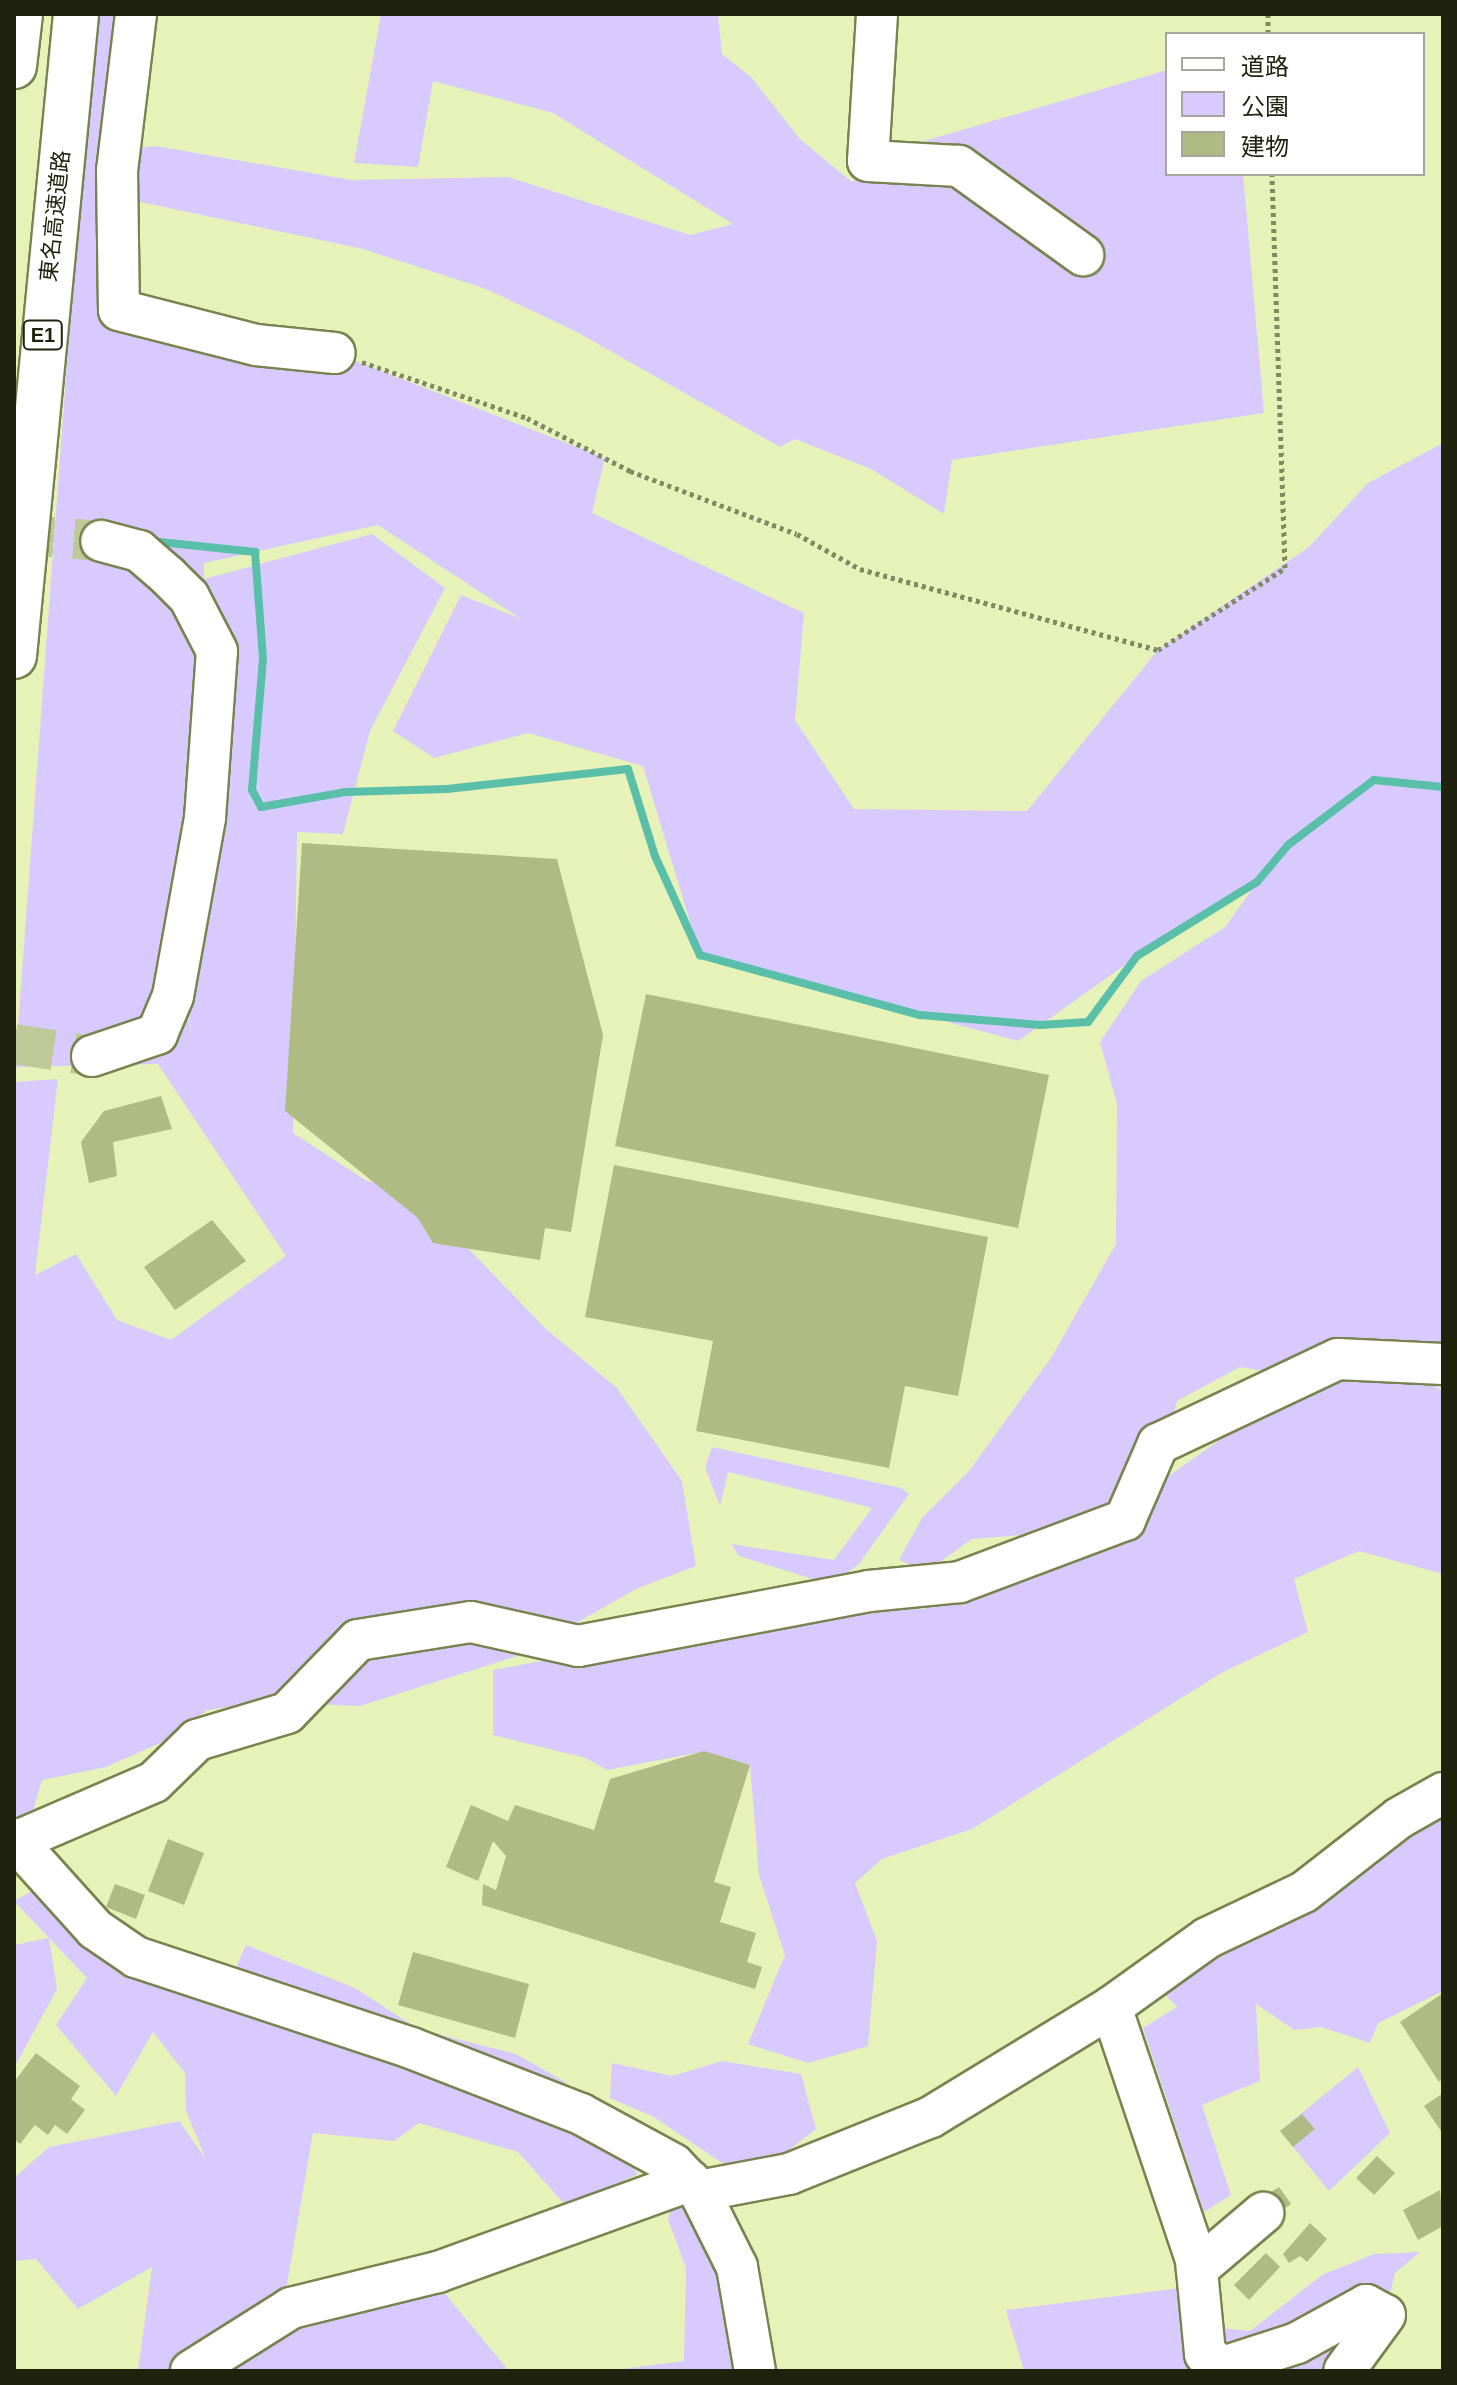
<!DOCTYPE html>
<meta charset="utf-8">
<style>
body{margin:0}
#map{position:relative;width:1457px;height:2385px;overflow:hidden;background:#e7f2b9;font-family:Arial,"Noto Sans JP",sans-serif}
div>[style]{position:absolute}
.green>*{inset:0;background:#d8caff}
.stream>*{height:8px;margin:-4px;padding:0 4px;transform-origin:4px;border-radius:4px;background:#59bfa9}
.building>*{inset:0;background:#b0bb84}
.minor-tunnel>*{height:40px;margin-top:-20px;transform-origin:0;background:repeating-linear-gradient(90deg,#bfc997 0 40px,transparent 0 60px)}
.path>*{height:5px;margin-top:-2.5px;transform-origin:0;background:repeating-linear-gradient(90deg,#828962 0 4px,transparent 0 8px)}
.roads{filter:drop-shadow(2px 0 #7a834f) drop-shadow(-2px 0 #7a834f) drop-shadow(0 2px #7a834f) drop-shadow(0 -2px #7a834f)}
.minor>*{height:40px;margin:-20px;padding:0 20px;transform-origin:20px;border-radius:20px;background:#fff}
.highway>*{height:44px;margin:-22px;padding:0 22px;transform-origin:22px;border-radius:22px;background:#fff}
span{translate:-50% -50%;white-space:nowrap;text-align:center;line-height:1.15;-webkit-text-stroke:8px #fff;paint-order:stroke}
.shield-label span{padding:2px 6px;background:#fff;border:2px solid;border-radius:6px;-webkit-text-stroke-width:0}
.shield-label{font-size:20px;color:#1f230d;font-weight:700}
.street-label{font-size:22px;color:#1f230d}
.frame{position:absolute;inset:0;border:16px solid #1f230d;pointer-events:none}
.legend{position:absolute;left:1165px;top:32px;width:260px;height:144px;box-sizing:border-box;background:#fff;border:2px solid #a5a79e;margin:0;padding:10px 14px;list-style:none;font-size:24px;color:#1f230d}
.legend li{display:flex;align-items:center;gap:16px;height:40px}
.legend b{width:40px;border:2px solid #a5a79e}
</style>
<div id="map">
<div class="green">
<i style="clip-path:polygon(evenodd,100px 14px,133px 14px,104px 315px,335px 353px,605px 458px,592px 513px,804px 613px,795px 720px,854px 809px,1027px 811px,1158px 650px,1309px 547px,1368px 483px,1443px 443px,1443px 1387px,1433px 1387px,1443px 1390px,1443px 1574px,1359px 1551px,1294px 1579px,1308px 1632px,1223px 1672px,972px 1829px,882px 1859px,855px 1883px,877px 1941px,868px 2046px,808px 2063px,748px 2044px,785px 1955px,759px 1875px,750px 1765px,696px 1753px,607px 1770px,586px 1758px,493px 1735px,493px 1670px,808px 1610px,925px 1609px,1020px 1535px,972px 1539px,926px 1572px,899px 1560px,922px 1518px,969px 1471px,1051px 1358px,1116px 1244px,1117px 1104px,1100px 1042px,1141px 981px,1225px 927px,1256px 884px,1194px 916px,1018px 1041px,700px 955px,643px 766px,528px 733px,434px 758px,393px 731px,461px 595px,521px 619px,378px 525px,204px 563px,204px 579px,372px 534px,445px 588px,370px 731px,343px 834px,297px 832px,293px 1133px,367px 1181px,408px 1186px,546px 1329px,617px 1388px,682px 1481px,696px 1566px,636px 1589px,520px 1655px,360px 1706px,265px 1702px,207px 1710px,169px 1739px,106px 1767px,42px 1780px,14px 1874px,14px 1082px,58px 1079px,35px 1275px,76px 1254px,117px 1320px,171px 1340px,286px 1256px,158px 1064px,15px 1067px,77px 228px,100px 14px,204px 581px,227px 636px,181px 958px,192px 1036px,172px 937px,188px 836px,204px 581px,100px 14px,1240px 1367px,1309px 1377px,1156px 1485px,1177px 1401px,1240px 1367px)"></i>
<i style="clip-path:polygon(381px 14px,718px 14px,722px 54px,751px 77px,800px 139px,852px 182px,890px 151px,1167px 70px,1167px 174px,1243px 174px,1264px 413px,952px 460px,944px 514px,871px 469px,795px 439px,780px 447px,575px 331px,486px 289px,363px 249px,131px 200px,119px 150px,156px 146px,351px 180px,508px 177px,690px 235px,733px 224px,553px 113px,433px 81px,418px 167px,354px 163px)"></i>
<i style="clip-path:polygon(712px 1447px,901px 1488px,909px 1494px,859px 1564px,839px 1579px,816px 1580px,739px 1556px,731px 1544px,834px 1560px,872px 1508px,728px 1472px,720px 1506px,705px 1467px)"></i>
<i style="clip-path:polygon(1443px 1799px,1443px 1991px,1378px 2023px,1370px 2043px,1321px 2027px,1294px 2030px,1256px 2004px,1260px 2081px,1202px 2105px,1231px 2195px,1204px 2212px,1143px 2028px,1177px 2007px,1154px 1983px)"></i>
<i style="clip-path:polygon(32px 1891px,95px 1929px,234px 1972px,246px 1945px,355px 1988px,418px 2029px,516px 2054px,565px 2082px,638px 2174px,566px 2206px,518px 2152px,419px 2123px,394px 2141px,313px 2133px,282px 2313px,437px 2284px,509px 2371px,138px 2371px,152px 2267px,78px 2309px,36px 2259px,14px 2261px,14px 2178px,49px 2147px,179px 2121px,206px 2159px,186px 2111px,185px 2073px,153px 2032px,116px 2096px,56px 2025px,87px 1978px,14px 1901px)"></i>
<i style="clip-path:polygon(49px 1938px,57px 1989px,14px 2068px,14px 1945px)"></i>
<i style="clip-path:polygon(722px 2061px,801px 2074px,816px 2129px,768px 2166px,722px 2163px,654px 2117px,610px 2098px,612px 2063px,672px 2076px)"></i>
<i style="clip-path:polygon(1358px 2067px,1390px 2133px,1329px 2191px,1280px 2131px)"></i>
<i style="clip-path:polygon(672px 2202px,709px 2223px,740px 2371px,606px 2371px,684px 2361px,686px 2268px,668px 2219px)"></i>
<i style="clip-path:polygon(1420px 2252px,1395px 2273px,1387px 2305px,1337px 2371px,1193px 2371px,1212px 2327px,1250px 2331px,1322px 2275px,1374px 2254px)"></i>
<i style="clip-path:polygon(1196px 2286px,1191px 2371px,1024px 2371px,1006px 2310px)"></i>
</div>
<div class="stream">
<i style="left:150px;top:541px;width:106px;rotate:6deg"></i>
<i style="left:255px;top:552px;width:107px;rotate:85.7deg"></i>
<i style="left:263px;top:659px;width:131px;rotate:94.8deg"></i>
<i style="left:252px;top:790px;width:19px;rotate:62deg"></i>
<i style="left:261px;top:807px;width:85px;rotate:-10.1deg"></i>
<i style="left:345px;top:792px;width:102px;rotate:-1.7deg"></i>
<i style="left:447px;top:789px;width:182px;rotate:-6.3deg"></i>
<i style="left:628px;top:769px;width:91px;rotate:72.8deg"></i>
<i style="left:655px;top:856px;width:109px;rotate:65.6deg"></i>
<i style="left:700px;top:955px;width:228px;rotate:15.3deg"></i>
<i style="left:920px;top:1015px;width:121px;rotate:4.7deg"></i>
<i style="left:1041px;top:1025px;width:47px;rotate:-3.7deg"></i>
<i style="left:1088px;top:1022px;width:82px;rotate:-53.4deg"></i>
<i style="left:1137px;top:956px;width:141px;rotate:-31.7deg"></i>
<i style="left:1257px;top:882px;width:48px;rotate:-50deg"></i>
<i style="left:1288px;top:845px;width:108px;rotate:-37.1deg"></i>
<i style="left:1374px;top:780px;width:69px;rotate:5.8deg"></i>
</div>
<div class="building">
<i style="clip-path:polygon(302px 843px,557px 859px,603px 1035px,571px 1232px,545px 1228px,540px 1260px,433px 1243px,418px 1218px,285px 1111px)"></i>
<i style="clip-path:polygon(646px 994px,1049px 1075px,1018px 1228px,615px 1146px)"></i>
<i style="clip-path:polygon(161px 1096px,172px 1129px,113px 1142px,117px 1176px,89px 1183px,81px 1142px,104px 1111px)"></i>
<i style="clip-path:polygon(614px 1165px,988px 1237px,958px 1396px,905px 1386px,889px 1468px,696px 1431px,713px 1341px,585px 1317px)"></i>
<i style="clip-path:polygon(212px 1220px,246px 1261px,175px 1310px,144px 1267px)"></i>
<i style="clip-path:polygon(704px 1751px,750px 1765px,714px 1882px,731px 1887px,720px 1922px,756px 1933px,747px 1962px,762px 1967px,755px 1989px,482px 1905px,483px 1884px,496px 1890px,506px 1856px,493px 1841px,478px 1881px,446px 1867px,471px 1805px,508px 1821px,515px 1805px,594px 1830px,610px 1779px)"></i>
<i style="clip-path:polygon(168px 1839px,204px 1853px,184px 1905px,148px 1891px)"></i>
<i style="clip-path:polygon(115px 1884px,145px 1895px,136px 1919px,106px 1907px)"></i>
<i style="clip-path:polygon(413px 1952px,529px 1984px,515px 2038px,398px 2005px)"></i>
<i style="clip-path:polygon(1443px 1993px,1443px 2079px,1439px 2082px,1400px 2022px)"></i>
<i style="clip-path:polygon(36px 2053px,80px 2086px,71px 2099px,85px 2110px,67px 2134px,55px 2125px,48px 2135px,35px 2125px,20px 2144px,14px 2139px,14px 2082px)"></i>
<i style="clip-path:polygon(1443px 2093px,1443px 2134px,1424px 2106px)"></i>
<i style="clip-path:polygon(1302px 2114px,1315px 2129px,1293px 2147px,1280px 2131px)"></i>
<i style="clip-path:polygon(1377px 2156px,1395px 2173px,1374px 2195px,1356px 2178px)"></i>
<i style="clip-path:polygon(1279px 2187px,1291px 2204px,1272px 2217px,1260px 2199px)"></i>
<i style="clip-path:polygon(1440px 2190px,1443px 2226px,1418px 2240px,1403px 2210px)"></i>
<i style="clip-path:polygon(1310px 2223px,1327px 2239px,1307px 2262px,1300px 2256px,1289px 2263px,1283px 2254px)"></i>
<i style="clip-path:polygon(1266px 2253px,1280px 2267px,1249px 2300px,1234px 2285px)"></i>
</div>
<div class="minor-tunnel">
<i style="left:14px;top:534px;width:87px;rotate:4.6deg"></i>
<i style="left:14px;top:1044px;width:79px;rotate:8.7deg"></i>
</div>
<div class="path">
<i style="left:1268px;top:14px;width:20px;rotate:90deg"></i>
<i style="left:362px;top:362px;width:174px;rotate:18.7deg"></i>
<i style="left:527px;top:418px;width:116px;rotate:27.2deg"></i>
<i style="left:630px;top:471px;width:178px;rotate:20.7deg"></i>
<i style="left:797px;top:534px;width:72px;rotate:29.1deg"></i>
<i style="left:860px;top:569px;width:309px;rotate:15.2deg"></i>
<i style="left:1158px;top:650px;width:151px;rotate:-32.8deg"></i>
<i style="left:1285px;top:568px;width:394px;rotate:-91.9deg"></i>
</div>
<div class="roads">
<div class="minor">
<i style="left:136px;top:14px;width:157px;rotate:96.9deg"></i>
<i style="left:117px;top:170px;width:140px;rotate:89.2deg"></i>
<i style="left:119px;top:310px;width:141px;rotate:14.3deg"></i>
<i style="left:256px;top:345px;width:79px;rotate:5.8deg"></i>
<i style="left:877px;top:14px;width:147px;rotate:93.5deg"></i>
<i style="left:868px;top:161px;width:91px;rotate:3.1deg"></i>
<i style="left:959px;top:166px;width:153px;rotate:35.7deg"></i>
<i style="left:92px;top:1056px;width:69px;rotate:-18.7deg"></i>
<i style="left:157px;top:1034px;width:41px;rotate:-67.2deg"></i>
<i style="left:173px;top:996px;width:181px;rotate:-79.8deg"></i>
<i style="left:205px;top:818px;width:167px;rotate:-85.9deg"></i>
<i style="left:217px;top:651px;width:61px;rotate:-117.4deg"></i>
<i style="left:189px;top:597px;width:30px;rotate:-135deg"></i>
<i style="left:168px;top:576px;width:38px;rotate:-139deg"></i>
<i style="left:139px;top:551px;width:39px;rotate:-165deg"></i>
<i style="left:14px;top:1839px;width:121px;rotate:48deg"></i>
<i style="left:95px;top:1929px;width:50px;rotate:34.3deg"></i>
<i style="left:136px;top:1957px;width:290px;rotate:18.3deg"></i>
<i style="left:411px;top:2048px;width:182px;rotate:21.2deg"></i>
<i style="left:581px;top:2114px;width:105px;rotate:28.5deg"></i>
<i style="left:673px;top:2164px;width:37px;rotate:46deg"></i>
<i style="left:699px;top:2191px;width:85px;rotate:63.4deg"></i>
<i style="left:737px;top:2267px;width:106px;rotate:80.2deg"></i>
<i style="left:17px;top:1841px;width:149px;rotate:-23.3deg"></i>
<i style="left:154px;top:1782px;width:60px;rotate:-44.3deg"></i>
<i style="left:197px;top:1740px;width:94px;rotate:-16.7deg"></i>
<i style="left:287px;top:1713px;width:102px;rotate:-45.8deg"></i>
<i style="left:358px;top:1640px;width:114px;rotate:-9.1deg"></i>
<i style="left:471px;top:1622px;width:110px;rotate:12.6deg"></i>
<i style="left:578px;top:1646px;width:296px;rotate:-10.7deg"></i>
<i style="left:869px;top:1591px;width:91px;rotate:-5.6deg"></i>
<i style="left:960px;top:1582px;width:176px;rotate:-20.6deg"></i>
<i style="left:1125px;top:1520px;width:83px;rotate:-66.5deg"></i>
<i style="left:1158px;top:1444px;width:199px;rotate:-25.3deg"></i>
<i style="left:1338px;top:1359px;width:105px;rotate:2.7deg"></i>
<i style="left:1111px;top:2007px;width:267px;rotate:71.4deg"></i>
<i style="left:1196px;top:2260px;width:94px;rotate:84.5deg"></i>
<i style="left:1205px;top:2354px;width:22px;rotate:36deg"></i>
<i style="left:1223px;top:2367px;width:78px;rotate:-18deg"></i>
<i style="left:1297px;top:2343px;width:79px;rotate:-28.8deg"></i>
<i style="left:1366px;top:2305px;width:21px;rotate:28deg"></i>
<i style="left:1385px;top:2315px;width:69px;rotate:126.2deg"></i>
<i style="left:699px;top:2191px;width:92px;rotate:-10.7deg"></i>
<i style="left:789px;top:2174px;width:153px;rotate:-21.9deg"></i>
<i style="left:931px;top:2117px;width:211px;rotate:-31.4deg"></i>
<i style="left:1111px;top:2007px;width:118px;rotate:-35.7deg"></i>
<i style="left:1207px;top:1938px;width:107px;rotate:-25.4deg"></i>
<i style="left:1304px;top:1892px;width:120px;rotate:-37.9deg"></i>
<i style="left:1399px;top:1818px;width:51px;rotate:-29.6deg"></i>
<i style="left:1197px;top:2269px;width:87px;rotate:-40.3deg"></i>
<i style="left:191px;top:2371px;width:118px;rotate:-32.2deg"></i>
<i style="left:291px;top:2308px;width:151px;rotate:-13.8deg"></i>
<i style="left:438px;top:2272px;width:268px;rotate:-19.9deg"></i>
</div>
<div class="highway">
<i style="left:14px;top:66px;width:52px;rotate:-83.4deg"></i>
<i style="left:14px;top:656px;width:645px;rotate:-84.48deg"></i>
</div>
</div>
<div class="shield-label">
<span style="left:43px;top:335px">E1</span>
</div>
<div class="street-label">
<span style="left:55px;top:216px;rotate:-84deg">東名高速道路</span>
</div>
<div class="frame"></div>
<ul class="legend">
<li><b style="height:10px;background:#fff"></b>道路</li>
<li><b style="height:22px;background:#d8caff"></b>公園</li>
<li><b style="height:22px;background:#b0bb84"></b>建物</li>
</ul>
</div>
